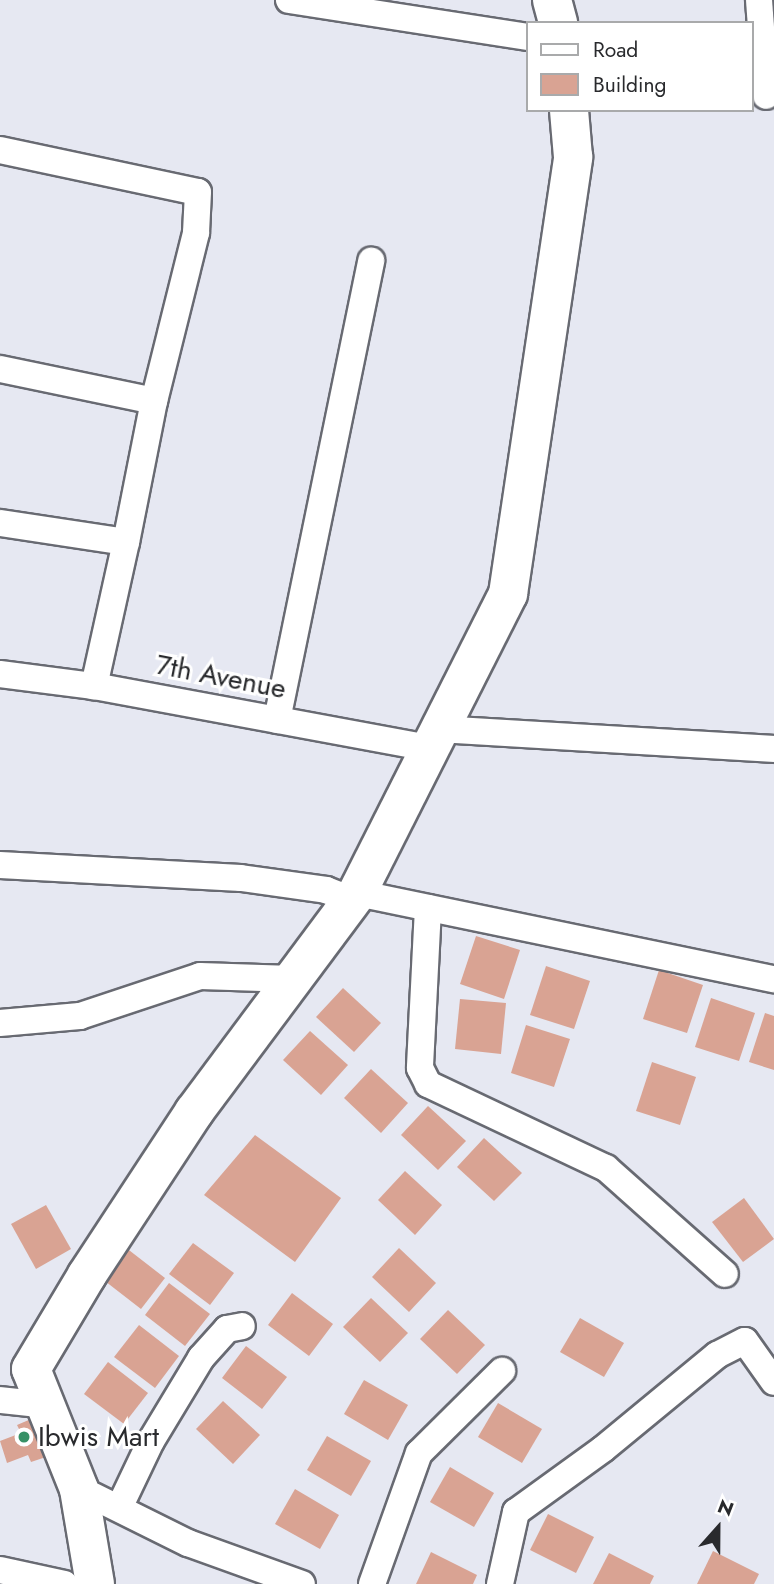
<!DOCTYPE html>
<style>
body{margin:0}
#map{position:relative;width:774px;height:1584px;overflow:hidden;background:#e6e8f2;font-family:Jost,sans-serif}
div>[style]{position:absolute}
.building>*{inset:0;background:#d9a393}
.roads{filter:drop-shadow(2px 0 #686a72) drop-shadow(-2px 0 #686a72) drop-shadow(0 2px #686a72) drop-shadow(0 -2px #686a72)}
.street>*{height:26px;margin:-13px;padding:0 13px;transform-origin:13px;border-radius:13px;background:#fff}
.secondary>*{height:38px;margin:-19px;padding:0 19px;transform-origin:19px;border-radius:19px;background:#fff}
.dots>*{width:19px;height:19px;translate:-50% -50%;box-sizing:border-box;border:4px solid #fff;border-radius:50%}
span{translate:-50% -50%;white-space:nowrap;text-align:center;line-height:1.15;-webkit-text-stroke:6px #fff;paint-order:stroke}
.street-label{font-size:28px;color:#292a2d}
.poi-label{font-size:28px;color:#292a2d}
.left{translate:0 -50%;text-align:left}
.legend{position:absolute;left:526px;top:21px;width:228px;height:91px;box-sizing:border-box;background:#fff;border:2px solid #a9aaab;margin:0;padding:9px 12px;list-style:none;font-size:21px;color:#292a2d}
.legend li{display:flex;align-items:center;gap:14px;height:35px}
.legend b{width:35px;border:2px solid #a9aaab}
.north{position:absolute;left:683px;top:1493px;width:70px;height:70px;-webkit-text-stroke:5px #fff;paint-order:stroke;rotate:21deg;font-size:19px;font-weight:700;line-height:28px;text-align:center;color:#292a2d}
.north::after{content:'';display:block;margin:auto;width:24px;height:32px;background:#292a2d;clip-path:polygon(50% 0,100% 100%,50% 72%,0 100%)}
</style>
<div id="map">
<div class="building">
<i style="clip-path:polygon(476px 936px,520px 950px,504px 999px,460px 984px)"></i>
<i style="clip-path:polygon(546px 966px,590px 981px,574px 1029px,530px 1015px)"></i>
<i style="clip-path:polygon(659px 970px,703px 985px,687px 1033px,643px 1019px)"></i>
<i style="clip-path:polygon(343px 988px,381px 1023px,354px 1052px,316px 1017px)"></i>
<i style="clip-path:polygon(711px 998px,755px 1013px,739px 1061px,695px 1047px)"></i>
<i style="clip-path:polygon(460px 999px,506px 1003px,501px 1054px,455px 1049px)"></i>
<i style="clip-path:polygon(765px 1013px,774px 1016px,774px 1070px,749px 1062px)"></i>
<i style="clip-path:polygon(526px 1025px,570px 1039px,554px 1087px,511px 1073px)"></i>
<i style="clip-path:polygon(310px 1031px,348px 1065px,321px 1095px,283px 1060px)"></i>
<i style="clip-path:polygon(652px 1062px,696px 1077px,680px 1125px,636px 1111px)"></i>
<i style="clip-path:polygon(371px 1069px,408px 1103px,381px 1133px,344px 1098px)"></i>
<i style="clip-path:polygon(428px 1106px,466px 1141px,438px 1170px,401px 1135px)"></i>
<i style="clip-path:polygon(255px 1135px,341px 1198px,295px 1262px,204px 1195px)"></i>
<i style="clip-path:polygon(484px 1138px,522px 1173px,494px 1201px,457px 1167px)"></i>
<i style="clip-path:polygon(405px 1171px,442px 1205px,415px 1235px,378px 1200px)"></i>
<i style="clip-path:polygon(744px 1198px,774px 1239px,743px 1262px,712px 1222px)"></i>
<i style="clip-path:polygon(46px 1205px,71px 1249px,36px 1269px,11px 1224px)"></i>
<i style="clip-path:polygon(193px 1243px,234px 1273px,210px 1305px,169px 1274px)"></i>
<i style="clip-path:polygon(125px 1247px,165px 1278px,141px 1309px,101px 1278px)"></i>
<i style="clip-path:polygon(399px 1248px,436px 1283px,409px 1312px,372px 1277px)"></i>
<i style="clip-path:polygon(169px 1283px,210px 1314px,185px 1346px,145px 1315px)"></i>
<i style="clip-path:polygon(292px 1293px,333px 1324px,309px 1356px,268px 1325px)"></i>
<i style="clip-path:polygon(371px 1298px,408px 1333px,380px 1362px,343px 1327px)"></i>
<i style="clip-path:polygon(448px 1310px,485px 1345px,457px 1374px,420px 1339px)"></i>
<i style="clip-path:polygon(580px 1318px,624px 1343px,604px 1377px,560px 1352px)"></i>
<i style="clip-path:polygon(139px 1325px,179px 1356px,155px 1388px,114px 1357px)"></i>
<i style="clip-path:polygon(246px 1346px,287px 1377px,262px 1409px,222px 1378px)"></i>
<i style="clip-path:polygon(108px 1362px,148px 1393px,124px 1424px,84px 1394px)"></i>
<i style="clip-path:polygon(364px 1380px,408px 1405px,388px 1440px,344px 1414px)"></i>
<i style="clip-path:polygon(223px 1401px,260px 1435px,233px 1464px,196px 1429px)"></i>
<i style="clip-path:polygon(498px 1403px,542px 1429px,522px 1463px,478px 1437px)"></i>
<i style="clip-path:polygon(31px 1419px,46px 1457px,31px 1462px,28px 1455px,7px 1463px,0 1441px,21px 1433px,17px 1425px)"></i>
<i style="clip-path:polygon(327px 1436px,371px 1461px,351px 1496px,307px 1470px)"></i>
<i style="clip-path:polygon(450px 1467px,494px 1493px,474px 1527px,430px 1502px)"></i>
<i style="clip-path:polygon(295px 1489px,339px 1515px,320px 1549px,275px 1524px)"></i>
<i style="clip-path:polygon(548px 1514px,594px 1537px,576px 1573px,530px 1550px)"></i>
<i style="clip-path:polygon(713px 1551px,759px 1574px,754px 1584px,697px 1584px)"></i>
<i style="clip-path:polygon(431px 1552px,477px 1575px,473px 1584px,416px 1584px)"></i>
<i style="clip-path:polygon(609px 1553px,654px 1576px,650px 1584px,593px 1584px)"></i>
</div>
<div class="roads">
<div class="street">
<i style="left:289px;top:0;width:241px;rotate:8.8deg"></i>
<i style="left:759px;top:0;width:96px;rotate:85.8deg"></i>
<i style="left:0;top:150px;width:202px;rotate:12deg"></i>
<i style="left:198px;top:192px;width:41px;rotate:92.8deg"></i>
<i style="left:196px;top:233px;width:173px;rotate:104deg"></i>
<i style="left:0;top:369px;width:157px;rotate:11.7deg"></i>
<i style="left:154px;top:401px;width:144px;rotate:101.2deg"></i>
<i style="left:0;top:523px;width:127px;rotate:8.6deg"></i>
<i style="left:126px;top:542px;width:148px;rotate:102.5deg"></i>
<i style="left:0;top:674px;width:95px;rotate:7.3deg"></i>
<i style="left:94px;top:686px;width:342px;rotate:10.5deg"></i>
<i style="left:277px;top:720px;width:469px;rotate:-78.4deg"></i>
<i style="left:439px;top:729px;width:336px;rotate:3.4deg"></i>
<i style="left:0;top:865px;width:241px;rotate:3.1deg"></i>
<i style="left:241px;top:878px;width:86px;rotate:8deg"></i>
<i style="left:326px;top:890px;width:28px;rotate:21deg"></i>
<i style="left:357px;top:893px;width:426px;rotate:11.7deg"></i>
<i style="left:428px;top:908px;width:160px;rotate:92.9deg"></i>
<i style="left:420px;top:1068px;width:18px;rotate:63deg"></i>
<i style="left:428px;top:1084px;width:197px;rotate:25.3deg"></i>
<i style="left:606px;top:1168px;width:159px;rotate:41.7deg"></i>
<i style="left:0;top:1023px;width:80px;rotate:-5deg"></i>
<i style="left:80px;top:1016px;width:126px;rotate:-18.4deg"></i>
<i style="left:200px;top:976px;width:93px;rotate:1.8deg"></i>
<i style="left:0;top:1400px;width:47px;rotate:6.1deg"></i>
<i style="left:79px;top:1489px;width:122px;rotate:26.4deg"></i>
<i style="left:188px;top:1543px;width:121px;rotate:19.8deg"></i>
<i style="left:120px;top:1506px;width:72px;rotate:-64.5deg"></i>
<i style="left:151px;top:1441px;width:97px;rotate:-58.9deg"></i>
<i style="left:201px;top:1358px;width:39px;rotate:-48deg"></i>
<i style="left:227px;top:1329px;width:15px;rotate:-11deg"></i>
<i style="left:0;top:1570px;width:66px;rotate:12.3deg"></i>
<i style="left:372px;top:1584px;width:139px;rotate:-70.3deg"></i>
<i style="left:419px;top:1453px;width:117px;rotate:-44.7deg"></i>
<i style="left:500px;top:1584px;width:74px;rotate:-77.5deg"></i>
<i style="left:516px;top:1512px;width:107px;rotate:-35.9deg"></i>
<i style="left:603px;top:1449px;width:148px;rotate:-39.5deg"></i>
<i style="left:717px;top:1355px;width:31px;rotate:-27deg"></i>
<i style="left:745px;top:1341px;width:50px;rotate:54.7deg"></i>
</div>
<div class="secondary">
<i style="left:552px;top:0;width:24px;rotate:75deg"></i>
<i style="left:95px;top:1584px;width:96px;rotate:-99.6deg"></i>
<i style="left:79px;top:1489px;width:129px;rotate:-111.8deg"></i>
<i style="left:31px;top:1369px;width:109px;rotate:-59.2deg"></i>
<i style="left:87px;top:1275px;width:195px;rotate:-56.7deg"></i>
<i style="left:194px;top:1112px;width:273px;rotate:-53.3deg"></i>
<i style="left:357px;top:893px;width:335px;rotate:-63.2deg"></i>
<i style="left:508px;top:594px;width:442px;rotate:-81.5deg"></i>
<i style="left:573px;top:157px;width:47px;rotate:-94.9deg"></i>
</div>
</div>
<div class="dots">
<i style="left:24px;top:1437px;background:#379166"></i>
</div>
<div class="street-label">
<span style="left:221px;top:677px;rotate:11deg">7th Avenue</span>
</div>
<div class="poi-label">
<span class="left" style="left:38px;top:1437px">Ibwis Mart</span>
</div>
<ul class="legend">
<li><b style="height:9px;background:#fff"></b>Road</li>
<li><b style="height:19px;background:#d9a393"></b>Building</li>
</ul>
<div class="north">N</div>
</div>
